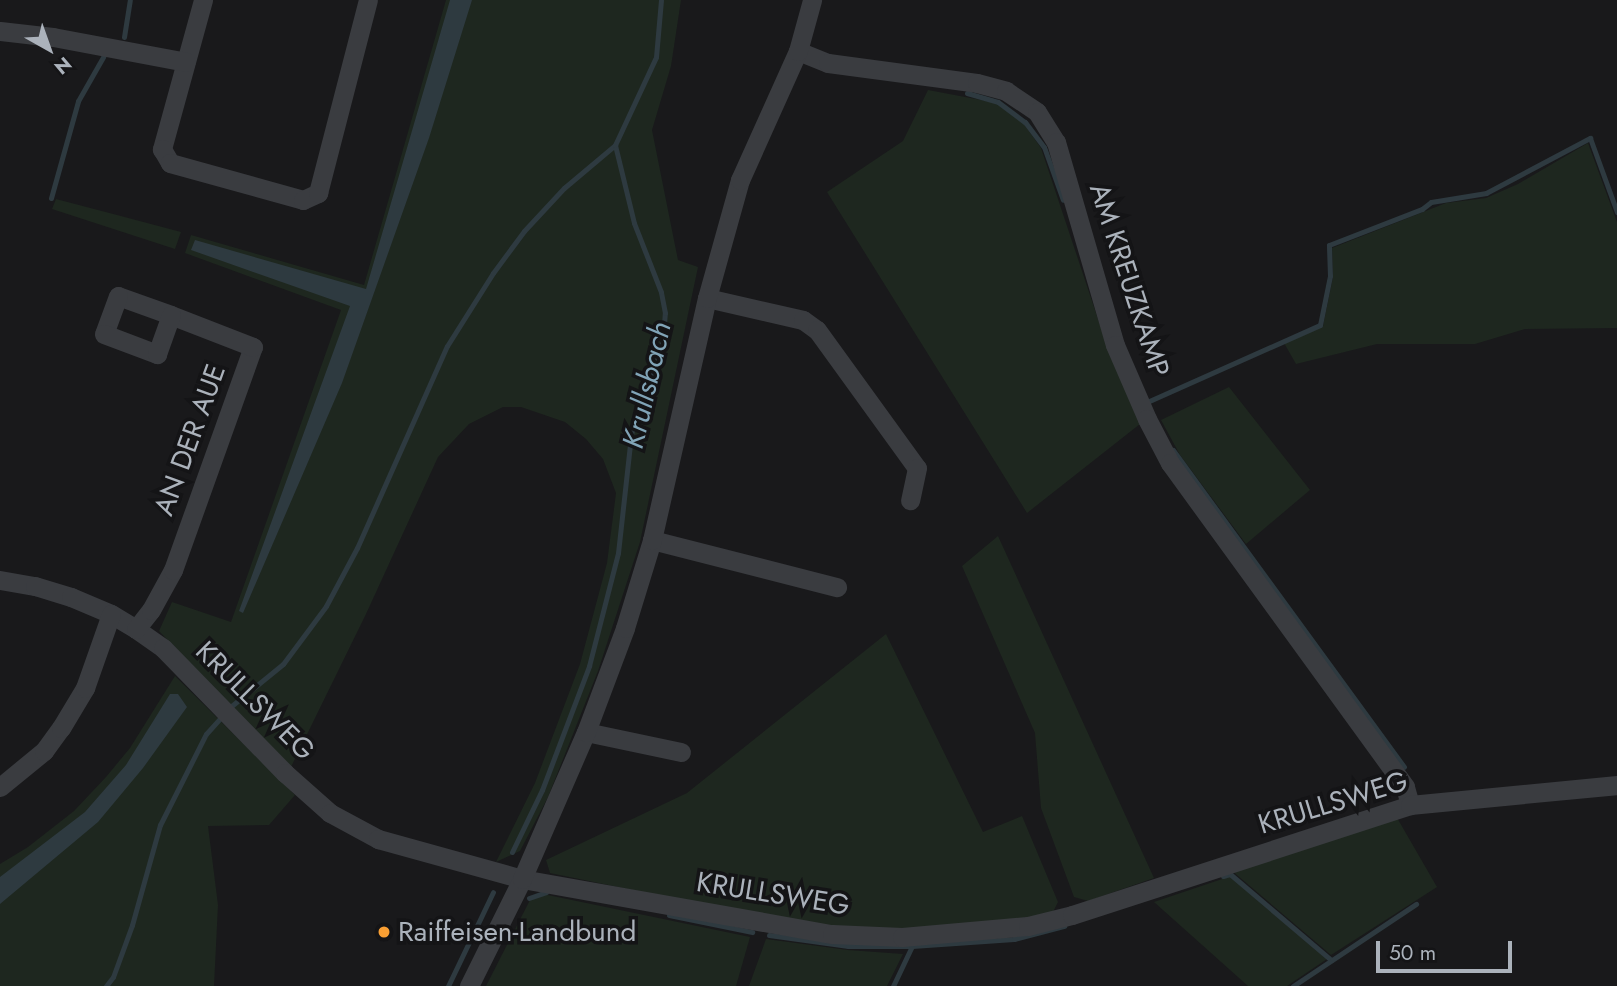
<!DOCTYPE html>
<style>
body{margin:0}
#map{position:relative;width:1617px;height:986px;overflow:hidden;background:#19191b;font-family:Jost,sans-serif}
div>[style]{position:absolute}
.green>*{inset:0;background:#1e271f}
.water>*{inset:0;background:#2e3a40}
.stream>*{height:5px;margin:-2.5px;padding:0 2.5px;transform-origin:2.5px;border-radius:2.5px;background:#2e3a40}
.street>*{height:19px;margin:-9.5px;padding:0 9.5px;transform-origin:9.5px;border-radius:9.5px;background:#3a3c40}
.dots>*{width:19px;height:19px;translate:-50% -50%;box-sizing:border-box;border:4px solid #141416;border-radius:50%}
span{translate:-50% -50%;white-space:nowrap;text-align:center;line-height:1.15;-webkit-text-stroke:7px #141416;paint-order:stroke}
.street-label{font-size:28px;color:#abb2bb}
.poi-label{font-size:28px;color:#abb2bb}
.left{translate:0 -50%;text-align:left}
.water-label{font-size:30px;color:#81a4b7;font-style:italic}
.north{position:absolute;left:14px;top:14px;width:70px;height:70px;-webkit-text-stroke:5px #141416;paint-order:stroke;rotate:140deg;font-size:19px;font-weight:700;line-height:28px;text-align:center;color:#abb2bb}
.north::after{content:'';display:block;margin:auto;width:24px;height:32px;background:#abb2bb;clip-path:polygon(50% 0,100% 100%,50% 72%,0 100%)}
.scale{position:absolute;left:1376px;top:941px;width:136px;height:32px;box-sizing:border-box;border:4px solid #abb2bb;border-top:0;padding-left:9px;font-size:21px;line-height:24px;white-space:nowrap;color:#abb2bb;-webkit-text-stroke:5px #141416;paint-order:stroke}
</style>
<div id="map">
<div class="green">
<i style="clip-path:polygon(446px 0,681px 0,671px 66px,652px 130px,678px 260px,698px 267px,640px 542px,598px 671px,548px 797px,520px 851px,496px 862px,535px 783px,580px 664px,607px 563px,616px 493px,603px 459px,586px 439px,565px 422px,521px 407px,503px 407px,469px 424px,438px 457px,366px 614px,291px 767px,159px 631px,172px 602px,231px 622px,341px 310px,185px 253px,191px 235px,364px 285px)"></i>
<i style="clip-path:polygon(928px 90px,997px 103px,1024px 124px,1041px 148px,1107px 346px,1140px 424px,1027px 513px,827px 192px,903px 141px)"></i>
<i style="clip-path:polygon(1588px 143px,1617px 222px,1617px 328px,1525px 329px,1475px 344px,1377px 344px,1296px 364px,1284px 343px,1323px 326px,1333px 277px,1332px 248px,1446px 203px,1486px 198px,1518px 184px)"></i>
<i style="clip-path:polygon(56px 199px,117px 215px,181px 232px,175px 249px,52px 209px)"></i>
<i style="clip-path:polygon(1229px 387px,1310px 490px,1246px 544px,1180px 455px,1161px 420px)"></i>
<i style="clip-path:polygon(998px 536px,1154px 878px,1088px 901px,1074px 897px,1041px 808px,1035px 733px,962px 566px)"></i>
<i style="clip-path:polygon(886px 634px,983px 832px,1022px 816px,1058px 902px,1053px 912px,1024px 918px,903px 931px,832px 927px,764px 917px,550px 873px,546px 860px,687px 793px)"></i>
<i style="clip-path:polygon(175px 676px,295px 795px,269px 825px,208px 826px,218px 905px,214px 986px,0 986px,0 864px,28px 847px,74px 811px,106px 777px,130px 748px)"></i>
<i style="clip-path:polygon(1396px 816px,1437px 887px,1331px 955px,1231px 870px)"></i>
<i style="clip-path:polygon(1231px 876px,1327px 959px,1287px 986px,1248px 986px,1154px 902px)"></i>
<i style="clip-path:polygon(543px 894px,750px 937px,736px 986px,486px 986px,530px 900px)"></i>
<i style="clip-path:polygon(766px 939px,848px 950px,903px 954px,887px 986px,749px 986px)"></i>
</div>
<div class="water">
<i style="clip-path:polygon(450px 0,472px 0,429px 138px,342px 383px,243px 613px,239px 611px,350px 306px,191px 250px,195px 240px,366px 289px)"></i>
<i style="clip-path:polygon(170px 694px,178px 694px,187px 707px,143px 768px,98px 822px,0 904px,0 877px,85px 812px,126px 765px)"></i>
</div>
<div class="stream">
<i style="left:124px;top:37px;width:37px;rotate:-81deg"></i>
<i style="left:967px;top:93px;width:32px;rotate:16deg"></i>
<i style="left:998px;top:102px;width:34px;rotate:37deg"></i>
<i style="left:1025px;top:122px;width:31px;rotate:53deg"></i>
<i style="left:1044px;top:147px;width:56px;rotate:70.3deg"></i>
<i style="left:51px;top:198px;width:101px;rotate:-74.4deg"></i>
<i style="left:78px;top:101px;width:51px;rotate:-60.4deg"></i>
<i style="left:1147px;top:402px;width:189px;rotate:-24deg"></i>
<i style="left:1320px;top:325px;width:50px;rotate:-78.5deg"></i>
<i style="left:1330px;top:276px;width:31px;rotate:-92deg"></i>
<i style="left:1329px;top:245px;width:100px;rotate:-21.2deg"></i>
<i style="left:1422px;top:209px;width:11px;rotate:-38deg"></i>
<i style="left:1431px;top:202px;width:56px;rotate:-9.3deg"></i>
<i style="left:1486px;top:193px;width:118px;rotate:-27.9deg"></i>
<i style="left:1590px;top:138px;width:79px;rotate:70deg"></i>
<i style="left:1173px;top:450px;width:392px;rotate:53.9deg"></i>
<i style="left:229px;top:708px;width:70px;rotate:-39.2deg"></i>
<i style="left:283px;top:664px;width:72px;rotate:-53.4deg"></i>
<i style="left:326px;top:606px;width:66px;rotate:-61.9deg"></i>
<i style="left:357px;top:548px;width:221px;rotate:-66deg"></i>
<i style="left:447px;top:346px;width:86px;rotate:-57.8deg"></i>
<i style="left:493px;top:273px;width:52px;rotate:-53.6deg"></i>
<i style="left:524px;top:231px;width:59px;rotate:-47.1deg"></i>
<i style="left:564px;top:188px;width:67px;rotate:-40.1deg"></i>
<i style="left:512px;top:852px;width:69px;rotate:-64.2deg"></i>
<i style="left:542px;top:790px;width:133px;rotate:-69.2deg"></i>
<i style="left:589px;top:666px;width:117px;rotate:-75.6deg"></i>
<i style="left:618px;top:553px;width:119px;rotate:-83.7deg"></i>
<i style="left:631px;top:435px;width:35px;rotate:-78deg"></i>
<i style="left:638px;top:401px;width:29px;rotate:-61deg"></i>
<i style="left:652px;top:376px;width:39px;rotate:-73deg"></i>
<i style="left:663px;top:339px;width:26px;rotate:-86deg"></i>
<i style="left:665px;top:313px;width:21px;rotate:-101deg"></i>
<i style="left:661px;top:292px;width:74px;rotate:-111.4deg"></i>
<i style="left:634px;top:223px;width:80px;rotate:-103.7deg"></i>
<i style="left:615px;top:145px;width:97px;rotate:-65deg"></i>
<i style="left:656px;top:57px;width:57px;rotate:-85deg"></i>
<i style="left:1223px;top:876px;width:7px;rotate:-16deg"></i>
<i style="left:1230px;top:874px;width:133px;rotate:40.4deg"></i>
<i style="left:529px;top:898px;width:18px;rotate:-19deg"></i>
<i style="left:669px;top:915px;width:85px;rotate:11.6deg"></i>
<i style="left:769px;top:935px;width:80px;rotate:7.9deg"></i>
<i style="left:848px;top:946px;width:64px"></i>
<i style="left:912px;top:946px;width:102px;rotate:-3.9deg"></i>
<i style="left:1014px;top:939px;width:52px;rotate:-14.6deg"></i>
<i style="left:106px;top:986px;width:11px;rotate:-52deg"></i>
<i style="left:113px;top:977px;width:55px;rotate:-69.9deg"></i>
<i style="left:132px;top:925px;width:104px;rotate:-74.4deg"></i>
<i style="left:160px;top:825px;width:102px;rotate:-63.2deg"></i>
<i style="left:206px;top:734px;width:25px;rotate:-48deg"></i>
<i style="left:448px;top:986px;width:104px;rotate:-64.4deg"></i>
<i style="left:893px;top:986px;width:44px;rotate:-64.6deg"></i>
<i style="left:1293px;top:986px;width:148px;rotate:-33.7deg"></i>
</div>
<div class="street">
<i style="left:203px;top:0;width:155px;rotate:105.4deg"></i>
<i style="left:162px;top:149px;width:16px;rotate:60deg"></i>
<i style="left:170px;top:163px;width:138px;rotate:15.5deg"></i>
<i style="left:303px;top:200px;width:17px;rotate:-25deg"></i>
<i style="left:318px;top:193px;width:199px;rotate:-75.5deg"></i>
<i style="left:0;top:31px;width:53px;rotate:6.5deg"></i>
<i style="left:53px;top:37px;width:135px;rotate:10.6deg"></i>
<i style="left:798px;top:51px;width:32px;rotate:22deg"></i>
<i style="left:828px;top:63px;width:150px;rotate:7.6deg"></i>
<i style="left:977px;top:83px;width:30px;rotate:15deg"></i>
<i style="left:1006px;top:91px;width:37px;rotate:34deg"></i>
<i style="left:1037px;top:112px;width:36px;rotate:58deg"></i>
<i style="left:1056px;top:142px;width:211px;rotate:73.8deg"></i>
<i style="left:1115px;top:345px;width:81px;rotate:66.6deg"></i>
<i style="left:1147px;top:419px;width:50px;rotate:62.4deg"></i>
<i style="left:1170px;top:463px;width:400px;rotate:54deg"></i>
<i style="left:1405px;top:787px;width:19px;rotate:74deg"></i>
<i style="left:707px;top:298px;width:98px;rotate:12.9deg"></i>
<i style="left:803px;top:320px;width:17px;rotate:36deg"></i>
<i style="left:817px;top:330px;width:170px;rotate:54.1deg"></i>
<i style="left:917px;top:468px;width:33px;rotate:102deg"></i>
<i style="left:652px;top:540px;width:191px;rotate:14.3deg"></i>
<i style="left:0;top:580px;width:36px;rotate:10deg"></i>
<i style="left:35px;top:586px;width:38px;rotate:17deg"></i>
<i style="left:71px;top:597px;width:43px;rotate:23deg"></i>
<i style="left:111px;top:614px;width:29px;rotate:31deg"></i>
<i style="left:136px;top:629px;width:33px;rotate:35deg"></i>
<i style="left:163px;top:648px;width:175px;rotate:45.7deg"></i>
<i style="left:285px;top:773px;width:60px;rotate:41.6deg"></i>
<i style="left:330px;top:813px;width:55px;rotate:28.4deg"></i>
<i style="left:378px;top:839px;width:149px;rotate:15.5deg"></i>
<i style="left:522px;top:879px;width:315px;rotate:10.1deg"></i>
<i style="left:832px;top:934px;width:70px;rotate:2.5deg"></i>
<i style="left:902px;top:937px;width:126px;rotate:-5deg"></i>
<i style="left:1028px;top:926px;width:45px;rotate:-14deg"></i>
<i style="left:1072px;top:915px;width:355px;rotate:-18deg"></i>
<i style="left:1410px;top:805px;width:208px;rotate:-5.5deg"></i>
<i style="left:136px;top:629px;width:24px;rotate:-52deg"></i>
<i style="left:151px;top:610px;width:46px;rotate:-61.2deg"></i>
<i style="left:173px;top:570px;width:237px;rotate:-70.3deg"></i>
<i style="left:253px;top:347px;width:88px;rotate:-158.7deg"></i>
<i style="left:171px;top:315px;width:56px;rotate:-160.3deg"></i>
<i style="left:118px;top:296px;width:40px;rotate:110.2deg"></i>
<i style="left:104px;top:334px;width:57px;rotate:20.7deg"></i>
<i style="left:157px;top:354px;width:41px;rotate:-70.3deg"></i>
<i style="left:586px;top:732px;width:97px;rotate:11.9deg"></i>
<i style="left:0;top:787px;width:57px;rotate:-39.3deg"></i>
<i style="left:44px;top:751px;width:29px;rotate:-54deg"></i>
<i style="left:61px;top:728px;width:47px;rotate:-59deg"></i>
<i style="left:85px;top:688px;width:78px;rotate:-70.6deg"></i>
<i style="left:469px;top:986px;width:119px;rotate:-63.6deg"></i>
<i style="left:522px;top:879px;width:160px;rotate:-66.5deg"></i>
<i style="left:586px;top:732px;width:111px;rotate:-69.4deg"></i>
<i style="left:625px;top:628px;width:92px;rotate:-72.9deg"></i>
<i style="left:652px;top:540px;width:248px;rotate:-77.2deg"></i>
<i style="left:707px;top:298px;width:123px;rotate:-74.4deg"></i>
<i style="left:740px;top:180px;width:141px;rotate:-65.8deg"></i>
<i style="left:798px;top:51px;width:53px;rotate:-74.6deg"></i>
</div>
<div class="dots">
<i style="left:384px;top:932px;background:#f99f33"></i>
</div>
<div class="street-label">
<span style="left:1129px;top:280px;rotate:72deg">AM KREUZKAMP</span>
<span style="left:190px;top:440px;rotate:-70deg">AN DER AUE</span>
<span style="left:255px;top:701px;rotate:45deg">KRULLSWEG</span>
<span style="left:1333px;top:803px;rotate:-17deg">KRULLSWEG</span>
<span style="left:773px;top:894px;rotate:9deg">KRULLSWEG</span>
</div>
<div class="poi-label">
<span class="left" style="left:398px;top:932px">Raiffeisen-Landbund</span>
</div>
<div class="water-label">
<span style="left:647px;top:385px;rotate:-77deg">Krullsbach</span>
</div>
<div class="north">N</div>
<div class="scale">50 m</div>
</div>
